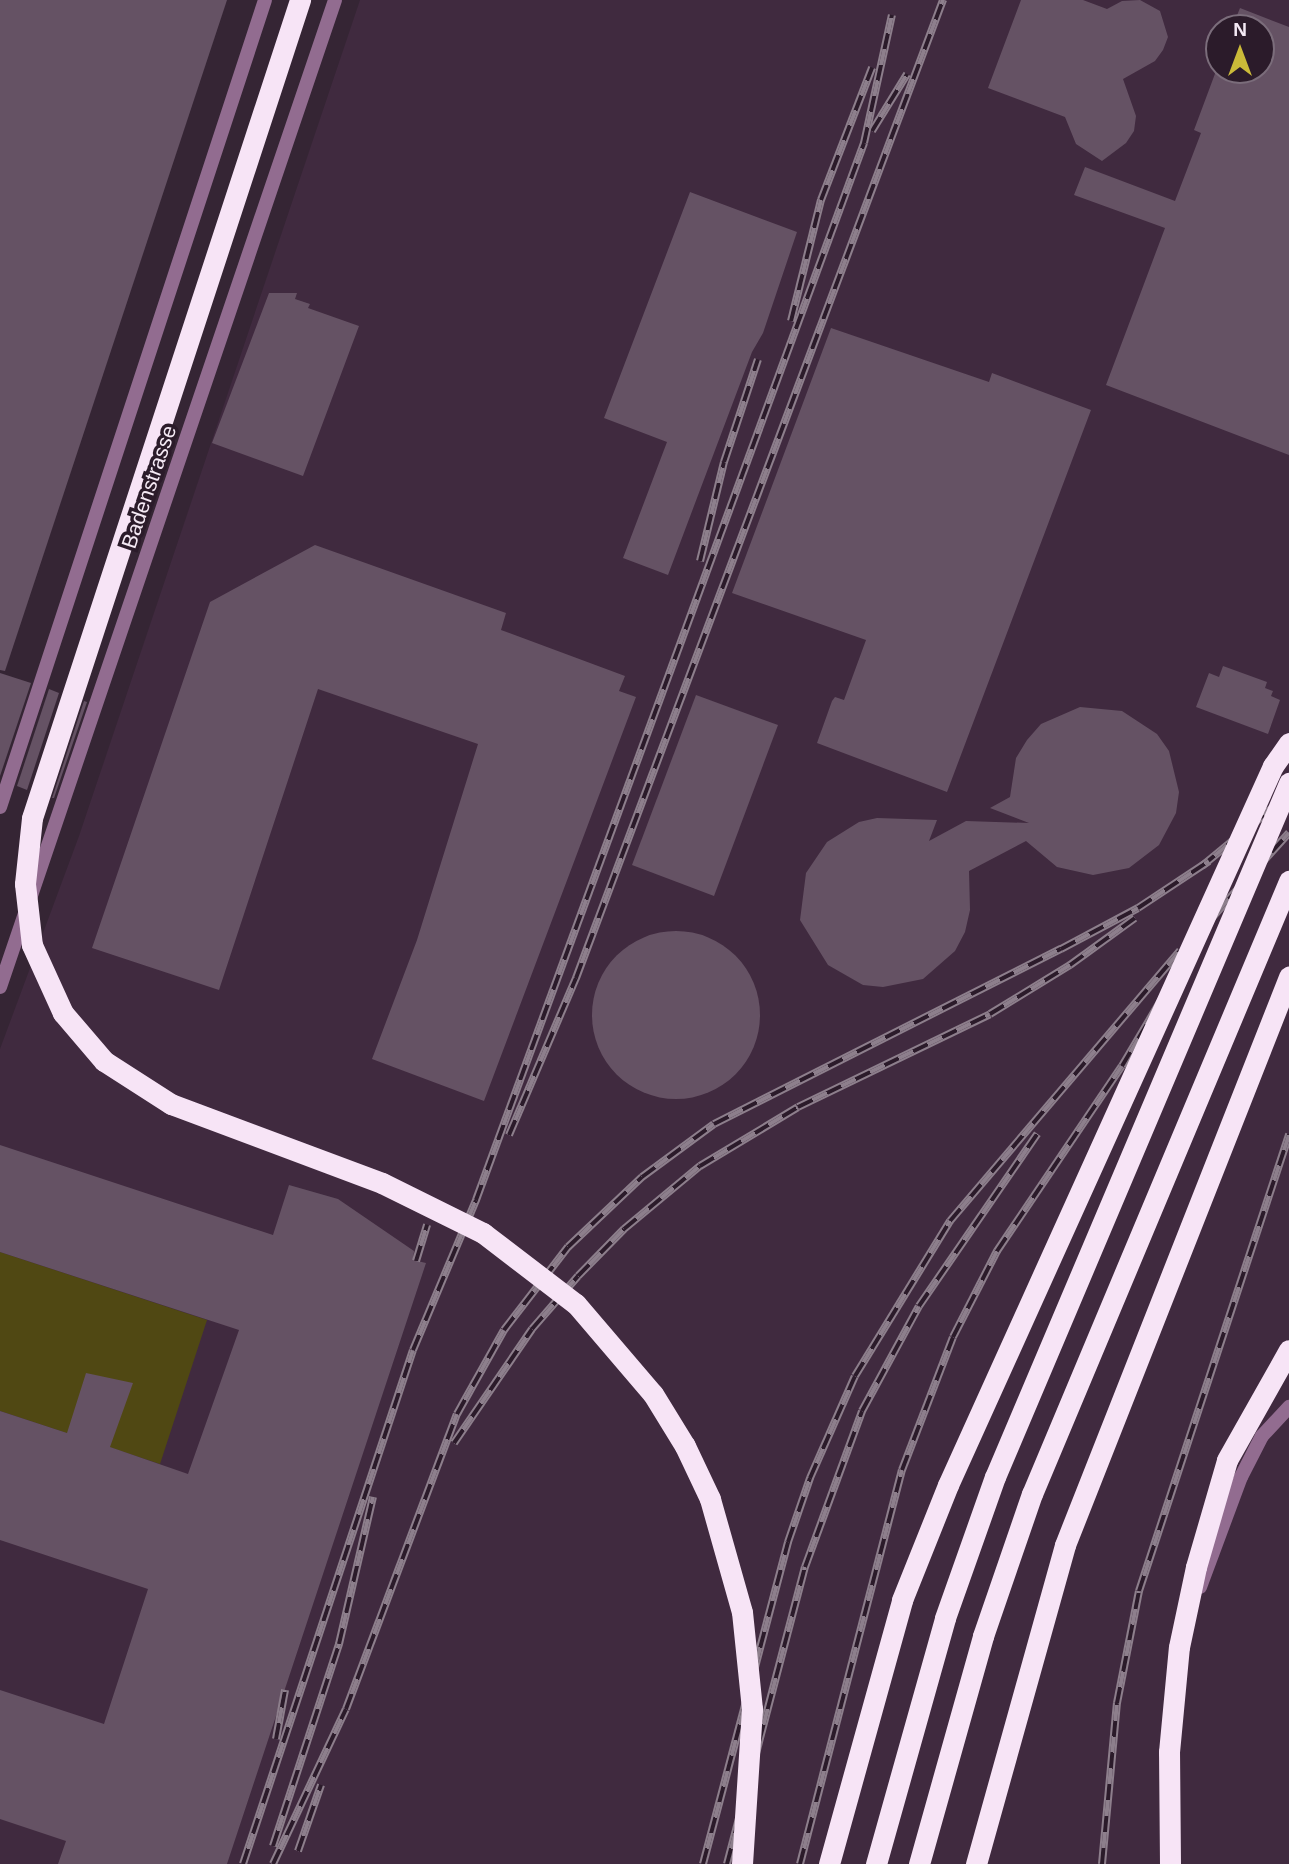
<!DOCTYPE html>
<style>
body{margin:0}
#map{position:relative;width:1289px;height:1864px;overflow:hidden;background:#352534;font-family:Arial,sans-serif}
div>[style]{position:absolute}
.built>*{inset:0;background:#402a3f}
.green>*{inset:0;background:#504813}
.building>*{inset:0;background:#655264}
.round{border-radius:50%}
.service>*{height:14px;margin:-7px;padding:0 7px;transform-origin:7px;border-radius:7px;background:#926c90}
.minor>*{height:14px;margin:-7px;padding:0 7px;transform-origin:7px;border-radius:7px;background:#926c90}
.motorway>*{height:21px;margin:-10.5px;padding:0 10.5px;transform-origin:10.5px;border-radius:10.5px;background:#f7e4f6}
.rail>*{height:8px;margin-top:-4px;transform-origin:0;background:repeating-linear-gradient(90deg,#2b1b2a 0 16px,#8d7f8c 0 32px);box-sizing:border-box;border-block:2px solid #8d7f8c}
.motorway-bridge>*{height:21px;margin:-10.5px;padding:0 10.5px;transform-origin:10.5px;border-radius:10.5px;background:#f7e4f6}
span{translate:-50% -50%;white-space:nowrap;text-align:center;line-height:1.15;-webkit-text-stroke:7px #2b1b2a;paint-order:stroke}
.street-label{font-size:21px;color:#f4e9f4}
.north{position:absolute;left:1205px;top:14px;width:70px;height:70px;box-sizing:border-box;background:#2b1b2a;border:2px solid #7b6d7b;border-radius:50%;rotate:0deg;font-size:19px;font-weight:700;line-height:28px;text-align:center;color:#f4e9f4}
.north::after{content:'';display:block;margin:auto;width:24px;height:32px;background:#cbba39;clip-path:polygon(50% 0,100% 100%,50% 72%,0 100%)}
</style>
<div id="map">
<div class="built">
<i style="clip-path:polygon(evenodd,360px 0,1289px 0,1289px 1864px,0 1864px,0 1049px,79px 836px,360px 0,1219px 28px,1261px 28px,1261px 70px,1219px 70px,1219px 28px)"></i>
</div>
<div class="green">
<i style="clip-path:polygon(0 1252px,207px 1320px,160px 1464px,0 1411px)"></i>
</div>
<div class="building">
<i style="clip-path:polygon(0 0,227px 0,5px 671px,0 670px)"></i>
<i style="clip-path:polygon(1021px 0,1083px 0,1107px 9px,1122px 1px,1140px 0,1160px 11px,1168px 37px,1163px 50px,1155px 61px,1123px 79px,1136px 116px,1134px 131px,1126px 143px,1102px 161px,1076px 144px,1065px 117px,988px 88px)"></i>
<i style="clip-path:polygon(1240px 8px,1289px 27px,1289px 455px,1106px 385px,1165px 228px,1074px 195px,1085px 167px,1175px 201px,1201px 133px,1194px 130px,1219px 63px,1219px 70px,1261px 70px,1261px 28px,1232px 28px)"></i>
<i style="clip-path:polygon(690px 192px,797px 232px,763px 333px,752px 352px,668px 575px,623px 558px,667px 442px,604px 418px)"></i>
<i style="clip-path:polygon(269px 293px,297px 293px,295px 299px,310px 304px,308px 308px,359px 326px,303px 476px,212px 443px)"></i>
<i style="clip-path:polygon(831px 328px,989px 382px,992px 373px,1091px 410px,947px 792px,817px 743px,832px 701px,835px 697px,844px 700px,866px 640px,732px 593px)"></i>
<i style="clip-path:polygon(315px 545px,506px 613px,501px 630px,625px 676px,619px 691px,636px 697px,484px 1101px,372px 1059px,417px 940px,478px 744px,318px 689px,219px 990px,92px 948px,210px 602px)"></i>
<i style="clip-path:polygon(1223px 666px,1267px 682px,1265px 688px,1273px 691px,1271px 696px,1280px 700px,1268px 734px,1196px 707px,1209px 673px,1219px 677px)"></i>
<i style="clip-path:polygon(0 673px,31px 683px,0 776px)"></i>
<i style="clip-path:polygon(49px 689px,59px 693px,27px 790px,17px 786px)"></i>
<i style="clip-path:polygon(696px 695px,778px 725px,714px 896px,632px 865px)"></i>
<i style="clip-path:polygon(84px 701px,87px 702px,54px 798px,52px 798px)"></i>
<i style="clip-path:polygon(1080px 707px,1122px 711px,1157px 734px,1169px 751px,1179px 792px,1176px 813px,1159px 845px,1129px 868px,1093px 875px,1057px 867px,1026px 841px,969px 871px,970px 910px,965px 932px,955px 951px,923px 979px,883px 987px,863px 985px,828px 965px,800px 920px,806px 873px,827px 842px,859px 822px,877px 818px,937px 820px,929px 841px,966px 821px,1029px 823px,990px 808px,1010px 797px,1016px 758px,1027px 740px,1041px 724px)"></i>
<i class="round" style="left:592px;top:931px;width:168px;height:168px"></i>
<i style="clip-path:polygon(0 1145px,273px 1235px,289px 1185px,338px 1199px,414px 1251px,413px 1260px,426px 1263px,227px 1864px,58px 1864px,66px 1841px,0 1819px,0 1690px,104px 1724px,148px 1589px,0 1540px,0 1411px,67px 1433px,86px 1373px,133px 1383px,110px 1447px,188px 1474px,239px 1330px,0 1252px)"></i>
</div>
<div class="service">
<i style="left:1200px;top:1587px;width:117px;rotate:-69.6deg"></i>
<i style="left:1241px;top:1477px;width:46px;rotate:-62.9deg"></i>
<i style="left:1262px;top:1436px;width:40px;rotate:-47deg"></i>
</div>
<div class="minor">
<i style="left:0;top:807px;width:849px;rotate:-71.82deg"></i>
<i style="left:0;top:987px;width:1042px;rotate:-71.25deg"></i>
</div>
<div class="motorway">
<i style="left:32px;top:818px;width:861px;rotate:-71.86deg"></i>
<i style="left:829px;top:1864px;width:274px;rotate:-74.5deg"></i>
<i style="left:902px;top:1600px;width:124px;rotate:-68.2deg"></i>
<i style="left:919px;top:1864px;width:237px;rotate:-74.3deg"></i>
<i style="left:983px;top:1636px;width:150px;rotate:-71deg"></i>
<i style="left:1032px;top:1494px;width:665px;rotate:-67.25deg"></i>
<i style="left:976px;top:1864px;width:331px;rotate:-74.4deg"></i>
<i style="left:1065px;top:1545px;width:611px;rotate:-68.48deg"></i>
<i style="left:1170px;top:1864px;width:112px;rotate:-90.5deg"></i>
<i style="left:1169px;top:1752px;width:105px;rotate:-84.6deg"></i>
<i style="left:1179px;top:1647px;width:82px;rotate:-78deg"></i>
<i style="left:1196px;top:1567px;width:111px;rotate:-73.8deg"></i>
<i style="left:1227px;top:1460px;width:126px;rotate:-60.6deg"></i>
</div>
<div class="rail">
<i style="left:872px;top:131px;width:67px;rotate:-58.4deg"></i>
<i style="left:791px;top:321px;width:125px;rotate:-76.1deg"></i>
<i style="left:821px;top:200px;width:142px;rotate:-68.9deg"></i>
<i style="left:700px;top:561px;width:102px;rotate:-76.4deg"></i>
<i style="left:724px;top:462px;width:108px;rotate:-71.7deg"></i>
<i style="left:1202px;top:866px;width:113px;rotate:-39.6deg"></i>
<i style="left:509px;top:1135px;width:171px;rotate:-66.9deg"></i>
<i style="left:576px;top:978px;width:1045px;rotate:-69.43deg"></i>
<i style="left:416px;top:1261px;width:38px;rotate:-73deg"></i>
<i style="left:454px;top:1443px;width:138px;rotate:-55.6deg"></i>
<i style="left:532px;top:1329px;width:70px;rotate:-49deg"></i>
<i style="left:578px;top:1276px;width:66px;rotate:-45.6deg"></i>
<i style="left:624px;top:1229px;width:99px;rotate:-39.7deg"></i>
<i style="left:700px;top:1166px;width:114px;rotate:-31deg"></i>
<i style="left:798px;top:1107px;width:213px;rotate:-25.8deg"></i>
<i style="left:990px;top:1014px;width:94px;rotate:-31.5deg"></i>
<i style="left:1070px;top:965px;width:80px;rotate:-35.9deg"></i>
<i style="left:276px;top:1739px;width:50px;rotate:-79.6deg"></i>
<i style="left:273px;top:1846px;width:213px;rotate:-71.9deg"></i>
<i style="left:339px;top:1644px;width:151px;rotate:-77deg"></i>
<i style="left:298px;top:1851px;width:70px;rotate:-70.8deg"></i>
<i style="left:243px;top:1864px;width:541px;rotate:-71.7deg"></i>
<i style="left:413px;top:1350px;width:163px;rotate:-67.2deg"></i>
<i style="left:476px;top:1200px;width:1126px;rotate:-69.84deg"></i>
<i style="left:864px;top:143px;width:131px;rotate:-77.7deg"></i>
<i style="left:273px;top:1864px;width:171px;rotate:-64.8deg"></i>
<i style="left:346px;top:1709px;width:315px;rotate:-69.4deg"></i>
<i style="left:457px;top:1414px;width:96px;rotate:-60.8deg"></i>
<i style="left:504px;top:1330px;width:105px;rotate:-52.4deg"></i>
<i style="left:568px;top:1247px;width:102px;rotate:-43.4deg"></i>
<i style="left:642px;top:1177px;width:89px;rotate:-36.4deg"></i>
<i style="left:714px;top:1124px;width:389px;rotate:-26.8deg"></i>
<i style="left:1061px;top:949px;width:87px;rotate:-28deg"></i>
<i style="left:1138px;top:908px;width:85px;rotate:-33.5deg"></i>
<i style="left:703px;top:1864px;width:333px;rotate:-75.2deg"></i>
<i style="left:788px;top:1542px;width:68px;rotate:-71deg"></i>
<i style="left:810px;top:1478px;width:111px;rotate:-66.2deg"></i>
<i style="left:855px;top:1376px;width:182px;rotate:-58.5deg"></i>
<i style="left:950px;top:1221px;width:355px;rotate:-49.6deg"></i>
<i style="left:727px;top:1864px;width:307px;rotate:-75.3deg"></i>
<i style="left:805px;top:1567px;width:166px;rotate:-69.9deg"></i>
<i style="left:862px;top:1411px;width:119px;rotate:-61.5deg"></i>
<i style="left:919px;top:1306px;width:209px;rotate:-55.5deg"></i>
<i style="left:800px;top:1864px;width:407px;rotate:-75.5deg"></i>
<i style="left:902px;top:1470px;width:142px;rotate:-69deg"></i>
<i style="left:953px;top:1337px;width:97px;rotate:-62.9deg"></i>
<i style="left:997px;top:1251px;width:223px;rotate:-56deg"></i>
<i style="left:1122px;top:1066px;width:166px;rotate:-59.3deg"></i>
<i style="left:1207px;top:923px;width:122px;rotate:-47.7deg"></i>
<i style="left:1102px;top:1864px;width:162px;rotate:-84.7deg"></i>
<i style="left:1117px;top:1703px;width:114px;rotate:-78.9deg"></i>
<i style="left:1139px;top:1591px;width:481px;rotate:-71.8deg"></i>
</div>
<div class="motorway-bridge">
<i style="left:32px;top:818px;width:66px;rotate:96.1deg"></i>
<i style="left:25px;top:884px;width:61px;rotate:83.5deg"></i>
<i style="left:32px;top:945px;width:75px;rotate:65.5deg"></i>
<i style="left:63px;top:1013px;width:63px;rotate:49.5deg"></i>
<i style="left:104px;top:1061px;width:80px;rotate:32.7deg"></i>
<i style="left:171px;top:1104px;width:225px;rotate:20.5deg"></i>
<i style="left:382px;top:1183px;width:113px;rotate:26.3deg"></i>
<i style="left:483px;top:1233px;width:117px;rotate:37.4deg"></i>
<i style="left:576px;top:1304px;width:118px;rotate:49.5deg"></i>
<i style="left:653px;top:1394px;width:61px;rotate:58.4deg"></i>
<i style="left:685px;top:1446px;width:59px;rotate:64.7deg"></i>
<i style="left:710px;top:1499px;width:117px;rotate:74.2deg"></i>
<i style="left:742px;top:1612px;width:98px;rotate:84.1deg"></i>
<i style="left:752px;top:1709px;width:155px;rotate:93.7deg"></i>
<i style="left:948px;top:1485px;width:789px;rotate:-65.68deg"></i>
<i style="left:1273px;top:766px;width:28px;rotate:-55deg"></i>
<i style="left:876px;top:1864px;width:255px;rotate:-74.3deg"></i>
<i style="left:945px;top:1618px;width:150px;rotate:-70.5deg"></i>
<i style="left:995px;top:1477px;width:754px;rotate:-67.04deg"></i>
</div>
<div class="street-label">
<span style="left:149px;top:487px;rotate:-71deg">Badenstrasse</span>
</div>
<div class="north">N</div>
</div>
